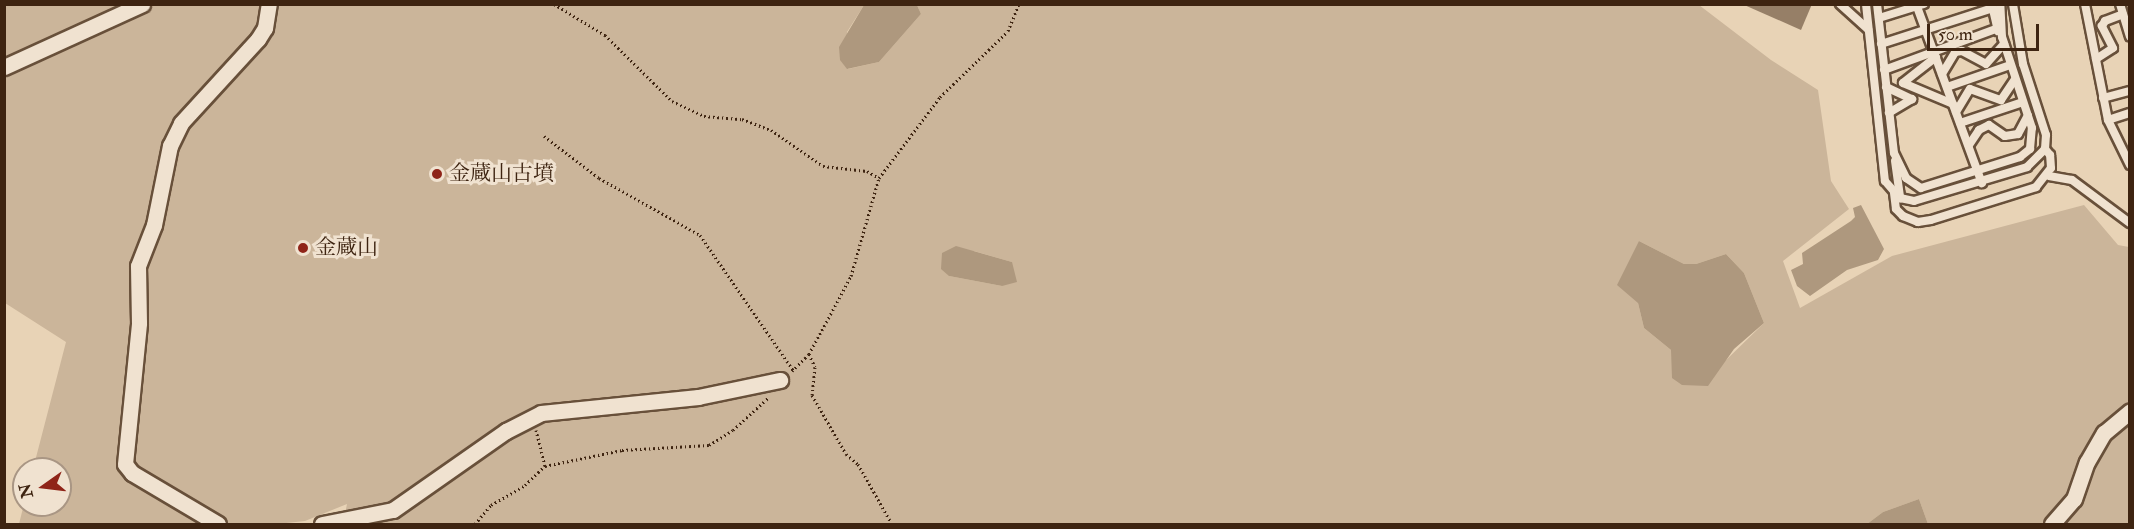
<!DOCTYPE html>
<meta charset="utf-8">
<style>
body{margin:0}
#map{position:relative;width:2134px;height:529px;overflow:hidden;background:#e8d3b6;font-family:"IM FELL Double Pica","Noto Serif JP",serif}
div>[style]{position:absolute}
.green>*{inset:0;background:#cbb59a}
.water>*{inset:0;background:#ae987e}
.building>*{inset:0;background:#967f67}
.path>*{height:3px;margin-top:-1.5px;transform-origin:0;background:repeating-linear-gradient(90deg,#3e2411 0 1.5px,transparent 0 4.5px)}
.roads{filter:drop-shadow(2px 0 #68503a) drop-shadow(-2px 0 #68503a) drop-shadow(0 2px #68503a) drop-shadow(0 -2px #68503a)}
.service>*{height:8px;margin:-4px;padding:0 4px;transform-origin:4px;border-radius:4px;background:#f0e2d0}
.minor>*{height:15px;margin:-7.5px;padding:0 7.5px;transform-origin:7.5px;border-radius:7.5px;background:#f0e2d0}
.rail>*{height:7px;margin-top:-3.5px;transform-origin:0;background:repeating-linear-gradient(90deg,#f0e2d0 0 14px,#3e2411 0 28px);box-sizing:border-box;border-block:2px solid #3e2411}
.dots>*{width:16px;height:16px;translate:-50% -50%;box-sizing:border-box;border:3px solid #f0e2d0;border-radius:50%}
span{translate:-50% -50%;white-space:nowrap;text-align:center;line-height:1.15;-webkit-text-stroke:6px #f0e2d0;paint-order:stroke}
.poi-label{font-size:21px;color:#3e2411}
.left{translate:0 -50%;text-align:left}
.frame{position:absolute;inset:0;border:6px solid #3e2411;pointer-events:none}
.north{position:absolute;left:12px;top:457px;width:60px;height:60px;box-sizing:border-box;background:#f0e2d0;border:2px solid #a99684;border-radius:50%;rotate:256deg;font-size:16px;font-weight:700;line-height:24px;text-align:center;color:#3e2411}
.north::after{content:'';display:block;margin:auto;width:21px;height:27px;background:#8f2418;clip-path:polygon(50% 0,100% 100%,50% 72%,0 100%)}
.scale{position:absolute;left:1927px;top:24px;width:112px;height:27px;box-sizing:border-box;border:3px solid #3e2411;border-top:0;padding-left:8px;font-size:18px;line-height:21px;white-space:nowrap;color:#3e2411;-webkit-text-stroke:4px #f0e2d0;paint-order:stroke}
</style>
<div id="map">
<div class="green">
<i style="clip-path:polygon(evenodd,4px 5px,864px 5px,847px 32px,848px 69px,879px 62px,921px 14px,917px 5px,1699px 5px,1771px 60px,1818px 90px,1831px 181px,1849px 209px,1783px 261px,1800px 308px,1892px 256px,2084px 205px,2118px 245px,2129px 247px,2129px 524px,1928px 524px,1919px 499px,1883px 512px,1867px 524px,343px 524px,347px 504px,305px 521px,277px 524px,19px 524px,24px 504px,60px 505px,60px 469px,33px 469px,66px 342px,5px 303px,4px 5px,1639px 241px,1684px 264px,1696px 264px,1726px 254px,1744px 273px,1764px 323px,1720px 366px,1671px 350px,1644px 328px,1638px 303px,1639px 241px,4px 5px,974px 251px,1012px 262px,1002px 286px,949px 276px,974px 251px)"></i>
</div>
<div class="water">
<i style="clip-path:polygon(864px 5px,917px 5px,921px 14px,879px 62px,847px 69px,840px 60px,839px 47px)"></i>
<i style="clip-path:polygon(1861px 205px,1884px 249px,1878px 260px,1847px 270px,1810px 296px,1797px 286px,1791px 270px,1803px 264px,1802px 253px,1851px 221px,1855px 217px,1853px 208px)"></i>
<i style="clip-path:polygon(1639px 241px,1684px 264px,1696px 264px,1726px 254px,1744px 273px,1764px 323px,1734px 349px,1708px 386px,1682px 385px,1672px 378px,1671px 350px,1644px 328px,1638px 303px,1617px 285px)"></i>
<i style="clip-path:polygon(956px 246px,1012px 262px,1017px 282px,1002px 286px,949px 276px,941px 269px,942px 253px)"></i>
<i style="clip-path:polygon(1919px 499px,1928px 524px,1867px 524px,1883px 512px)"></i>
</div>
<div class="building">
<i style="clip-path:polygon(1742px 4px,1812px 4px,1801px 30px)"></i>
</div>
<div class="path">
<i style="left:554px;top:4px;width:60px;rotate:31.3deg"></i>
<i style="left:605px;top:35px;width:94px;rotate:44.6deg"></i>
<i style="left:672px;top:101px;width:35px;rotate:25deg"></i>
<i style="left:704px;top:116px;width:38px;rotate:5deg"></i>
<i style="left:742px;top:119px;width:31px;rotate:21deg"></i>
<i style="left:771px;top:130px;width:63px;rotate:34.7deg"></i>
<i style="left:823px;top:166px;width:44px;rotate:6.5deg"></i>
<i style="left:867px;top:171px;width:14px;rotate:30deg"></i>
<i style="left:544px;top:136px;width:69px;rotate:37.4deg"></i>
<i style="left:599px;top:178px;width:116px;rotate:29.4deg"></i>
<i style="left:700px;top:235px;width:164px;rotate:55.4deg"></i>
<i style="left:809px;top:354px;width:14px;rotate:65deg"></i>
<i style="left:815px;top:367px;width:28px;rotate:96deg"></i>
<i style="left:812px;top:395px;width:68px;rotate:60deg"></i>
<i style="left:846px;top:454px;width:16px;rotate:40deg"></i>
<i style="left:858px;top:464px;width:69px;rotate:60.5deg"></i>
<i style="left:792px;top:371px;width:24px;rotate:-45deg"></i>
<i style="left:809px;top:354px;width:89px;rotate:-61.7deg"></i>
<i style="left:851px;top:276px;width:102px;rotate:-74.1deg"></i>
<i style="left:879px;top:178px;width:101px;rotate:-53deg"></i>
<i style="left:940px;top:97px;width:95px;rotate:-44.1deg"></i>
<i style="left:1008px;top:31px;width:29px;rotate:-68deg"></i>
<i style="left:545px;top:466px;width:79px;rotate:-11.7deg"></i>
<i style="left:622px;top:450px;width:87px;rotate:-3.3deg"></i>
<i style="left:709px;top:445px;width:28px;rotate:-32deg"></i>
<i style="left:733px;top:430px;width:49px;rotate:-42.5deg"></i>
<i style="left:475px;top:524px;width:25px;rotate:-50deg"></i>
<i style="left:491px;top:505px;width:39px;rotate:-30deg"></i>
<i style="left:525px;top:485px;width:28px;rotate:-44deg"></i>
<i style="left:545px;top:466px;width:37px;rotate:-104deg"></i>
</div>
<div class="roads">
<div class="service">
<i style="left:1840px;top:4px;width:38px;rotate:42deg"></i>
<i style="left:1866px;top:4px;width:178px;rotate:83.9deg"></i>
<i style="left:1885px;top:181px;width:23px;rotate:49deg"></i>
<i style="left:1900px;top:198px;width:14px;rotate:12deg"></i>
<i style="left:1914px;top:201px;width:118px;rotate:-16.7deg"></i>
<i style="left:2027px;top:167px;width:25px;rotate:-45deg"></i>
<i style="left:2045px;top:149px;width:14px;rotate:-86deg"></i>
<i style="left:2046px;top:135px;width:75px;rotate:-107.9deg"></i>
<i style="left:2023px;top:64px;width:61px;rotate:-99.5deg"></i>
<i style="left:1877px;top:4px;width:150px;rotate:83.5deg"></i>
<i style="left:1894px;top:153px;width:28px;rotate:64deg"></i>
<i style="left:1906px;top:178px;width:18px;rotate:34deg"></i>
<i style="left:1921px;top:188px;width:104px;rotate:-17.4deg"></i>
<i style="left:2020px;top:157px;width:13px;rotate:-39deg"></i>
<i style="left:2030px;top:149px;width:21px;rotate:-85deg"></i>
<i style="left:2032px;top:128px;width:96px;rotate:-108.2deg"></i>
<i style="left:2002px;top:37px;width:33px;rotate:-93deg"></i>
<i style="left:1916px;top:4px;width:191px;rotate:69.8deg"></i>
<i style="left:2085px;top:4px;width:118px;rotate:78.8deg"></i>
<i style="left:2108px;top:120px;width:50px;rotate:63.9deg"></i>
<i style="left:2120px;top:4px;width:34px;rotate:73deg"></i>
<i style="left:1992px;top:5px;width:27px;rotate:77deg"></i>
<i style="left:1879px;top:18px;width:47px;rotate:-17.3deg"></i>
<i style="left:1881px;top:44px;width:118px;rotate:-17.8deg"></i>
<i style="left:1936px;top:57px;width:42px;rotate:141.8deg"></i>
<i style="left:1903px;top:83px;width:54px;rotate:22.8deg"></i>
<i style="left:2096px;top:59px;width:20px;rotate:-33deg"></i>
<i style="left:2113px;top:48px;width:25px;rotate:-117deg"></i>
<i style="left:2102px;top:26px;width:6px;rotate:-59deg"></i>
<i style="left:2105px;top:21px;width:19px;rotate:-21deg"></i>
<i style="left:1884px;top:70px;width:119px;rotate:-20.1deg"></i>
<i style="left:1942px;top:74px;width:26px;rotate:-59deg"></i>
<i style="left:1955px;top:52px;width:7px;rotate:-8deg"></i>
<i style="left:1962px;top:51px;width:27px;rotate:28deg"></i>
<i style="left:1986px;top:64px;width:27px;rotate:-48deg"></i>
<i style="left:1886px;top:87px;width:29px;rotate:25deg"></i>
<i style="left:1912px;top:99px;width:27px;rotate:149deg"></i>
<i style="left:1947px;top:87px;width:67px;rotate:-19.2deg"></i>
<i style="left:2103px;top:98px;width:28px;rotate:-15deg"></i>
<i style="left:1956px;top:112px;width:27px;rotate:-59deg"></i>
<i style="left:1970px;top:89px;width:33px;rotate:20deg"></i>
<i style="left:2001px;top:100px;width:25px;rotate:-56deg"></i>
<i style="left:2108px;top:120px;width:23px;rotate:-18deg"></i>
<i style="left:1960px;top:123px;width:66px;rotate:-18.4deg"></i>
<i style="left:1969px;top:145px;width:18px;rotate:-56deg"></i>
<i style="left:1979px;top:130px;width:11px;rotate:-27deg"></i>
<i style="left:1989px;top:125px;width:19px;rotate:35deg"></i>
<i style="left:2005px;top:136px;width:13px;rotate:-9deg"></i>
<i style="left:2018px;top:134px;width:21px;rotate:-62deg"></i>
<i style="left:1895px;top:161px;width:37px;rotate:82deg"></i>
<i style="left:2049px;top:176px;width:23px;rotate:10deg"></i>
<i style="left:2072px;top:180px;width:72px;rotate:36.6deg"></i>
<i style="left:1894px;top:193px;width:16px;rotate:83deg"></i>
<i style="left:1896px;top:209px;width:10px;rotate:45deg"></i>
<i style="left:1903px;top:216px;width:16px;rotate:22deg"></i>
<i style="left:1918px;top:222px;width:13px;rotate:-9deg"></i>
<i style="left:1931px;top:220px;width:110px;rotate:-17.4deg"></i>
<i style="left:2036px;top:187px;width:24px;rotate:-52deg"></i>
<i style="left:2051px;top:168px;width:13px;rotate:-94deg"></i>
<i style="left:2050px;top:155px;width:8px;rotate:-130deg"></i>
</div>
<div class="minor">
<i style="left:4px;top:67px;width:152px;rotate:-24.5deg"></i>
<i style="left:218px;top:524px;width:100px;rotate:-149.3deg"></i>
<i style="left:132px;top:473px;width:11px;rotate:-128deg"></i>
<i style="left:125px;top:464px;width:142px;rotate:-84.3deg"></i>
<i style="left:139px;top:323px;width:57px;rotate:-91deg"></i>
<i style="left:138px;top:266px;width:44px;rotate:-68.7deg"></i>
<i style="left:154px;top:225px;width:81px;rotate:-78.6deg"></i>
<i style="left:170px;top:146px;width:25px;rotate:-64deg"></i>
<i style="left:181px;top:123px;width:114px;rotate:-47.5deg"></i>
<i style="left:258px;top:39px;width:13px;rotate:-58deg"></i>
<i style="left:265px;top:28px;width:24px;rotate:-81deg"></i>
<i style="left:322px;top:524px;width:72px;rotate:-11.2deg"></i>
<i style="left:393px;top:510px;width:138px;rotate:-35deg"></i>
<i style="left:506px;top:431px;width:39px;rotate:-27deg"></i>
<i style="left:541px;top:413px;width:158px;rotate:-5.8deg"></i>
<i style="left:698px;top:397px;width:84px;rotate:-11.7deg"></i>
<i style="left:2052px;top:524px;width:33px;rotate:-49deg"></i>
<i style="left:2074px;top:499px;width:39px;rotate:-71deg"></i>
<i style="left:2087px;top:462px;width:34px;rotate:-60deg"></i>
<i style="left:2104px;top:433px;width:34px;rotate:-40deg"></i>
</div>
</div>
<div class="rail">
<i style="left:1951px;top:4px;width:1px;rotate:90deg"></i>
</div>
<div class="dots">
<i style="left:437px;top:174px;background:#8f2418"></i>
<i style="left:303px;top:248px;background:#8f2418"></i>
</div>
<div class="poi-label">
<span class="left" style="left:449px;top:174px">金蔵山古墳</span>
<span class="left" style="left:315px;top:248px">金蔵山</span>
</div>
<div class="frame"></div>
<div class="north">N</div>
<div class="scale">50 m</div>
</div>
